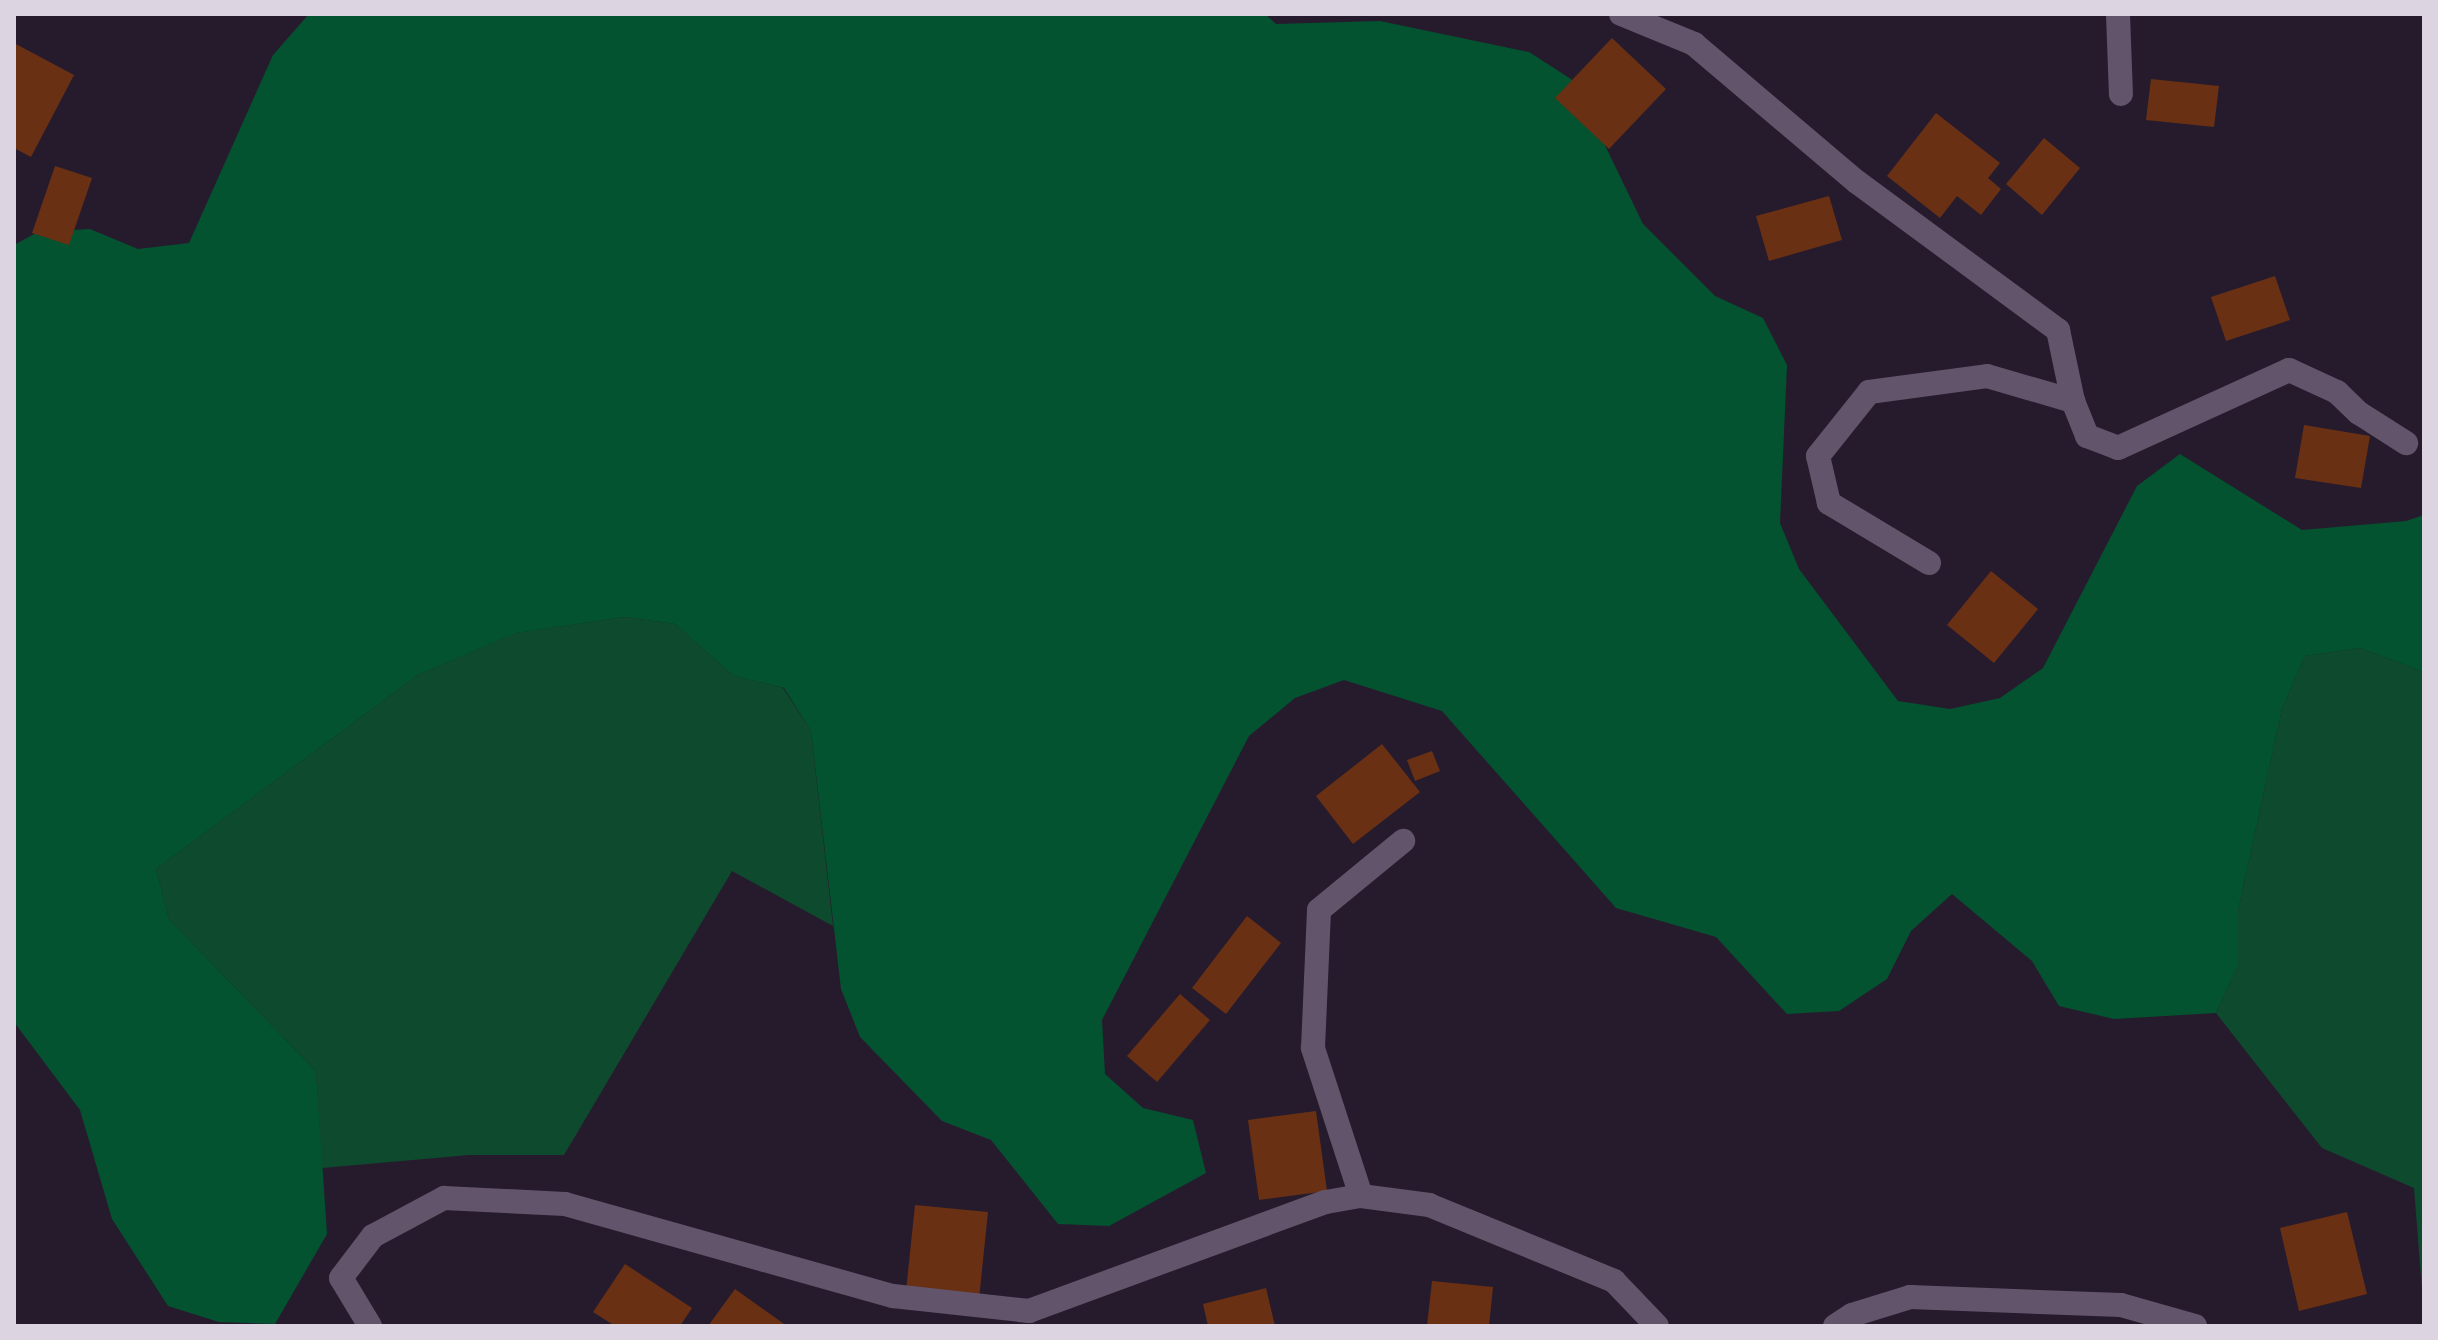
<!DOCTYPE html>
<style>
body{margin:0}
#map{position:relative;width:2438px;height:1340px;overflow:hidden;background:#261b2d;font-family:"Roboto Condensed",sans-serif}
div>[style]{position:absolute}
.green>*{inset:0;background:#0e4b2e}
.forest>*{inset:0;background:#035330}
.building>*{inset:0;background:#693014}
.minor>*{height:24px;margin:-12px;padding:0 12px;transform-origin:12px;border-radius:12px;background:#62556b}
span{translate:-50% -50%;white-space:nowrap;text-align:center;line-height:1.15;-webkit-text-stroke:7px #0c0810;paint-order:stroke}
.frame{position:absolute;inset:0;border:16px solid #dcd5e1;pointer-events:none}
</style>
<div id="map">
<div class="green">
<i style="clip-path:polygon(625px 617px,675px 624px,734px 676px,783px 688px,811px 731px,833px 926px,732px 871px,564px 1155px,469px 1155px,322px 1168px,316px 1071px,169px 919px,156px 869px,418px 675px,515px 633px)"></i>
<i style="clip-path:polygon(2360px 648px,2424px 672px,2424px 1315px,2414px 1188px,2322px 1148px,2216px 1013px,2238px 965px,2238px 911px,2282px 709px,2305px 656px)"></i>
</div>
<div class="forest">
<i style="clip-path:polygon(309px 14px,1265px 14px,1276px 24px,1380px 21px,1529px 52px,1574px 81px,1643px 224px,1715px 296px,1763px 318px,1787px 365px,1780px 523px,1799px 569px,1898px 701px,1950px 709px,2000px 698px,2043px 668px,2137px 486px,2180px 454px,2302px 530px,2406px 521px,2424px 515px,2424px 672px,2360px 648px,2305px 656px,2282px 709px,2238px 911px,2238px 965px,2216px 1013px,2114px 1019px,2059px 1006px,2032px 961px,1952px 894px,1911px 931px,1887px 979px,1839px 1011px,1787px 1014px,1716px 937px,1616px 908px,1442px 711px,1344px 680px,1295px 698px,1249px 736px,1102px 1020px,1105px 1074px,1143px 1108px,1193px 1120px,1206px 1173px,1109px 1226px,1058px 1224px,991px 1140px,942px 1121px,860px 1037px,841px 989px,811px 731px,784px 688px,734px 676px,675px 624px,625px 617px,516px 633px,418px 675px,156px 869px,169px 919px,316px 1071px,327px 1234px,275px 1324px,219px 1322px,168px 1306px,112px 1219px,80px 1110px,14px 1022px,14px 245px,38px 232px,90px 229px,138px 249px,189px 243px,273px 55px)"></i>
</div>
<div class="building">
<i style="clip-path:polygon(1612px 38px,1666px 89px,1609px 149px,1555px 98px)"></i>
<i style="clip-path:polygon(14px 43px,74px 75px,31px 157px,14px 148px)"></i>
<i style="clip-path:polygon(2151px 79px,2219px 86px,2214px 127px,2146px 120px)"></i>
<i style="clip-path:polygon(1936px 113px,2000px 163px,1988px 178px,2001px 189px,1981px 215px,1957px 196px,1940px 218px,1887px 176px)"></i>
<i style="clip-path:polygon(2044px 138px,2080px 168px,2042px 215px,2006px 184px)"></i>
<i style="clip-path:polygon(55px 166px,92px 178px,69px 245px,32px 233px)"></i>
<i style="clip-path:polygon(1829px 196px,1842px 240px,1769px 261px,1756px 216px)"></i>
<i style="clip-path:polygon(2275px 276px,2290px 320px,2226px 341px,2211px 297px)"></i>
<i style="clip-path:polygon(2304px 425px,2370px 436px,2361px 488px,2295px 478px)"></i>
<i style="clip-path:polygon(1991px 571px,2038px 609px,1994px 663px,1947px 625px)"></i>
<i style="clip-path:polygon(1382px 744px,1420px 792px,1353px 844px,1316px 796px)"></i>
<i style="clip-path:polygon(1432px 751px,1440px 771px,1415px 781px,1407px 760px)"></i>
<i style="clip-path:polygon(1247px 916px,1281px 943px,1226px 1014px,1192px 988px)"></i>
<i style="clip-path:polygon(1180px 994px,1210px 1020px,1157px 1082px,1127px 1056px)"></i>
<i style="clip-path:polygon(1316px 1111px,1327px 1191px,1259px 1200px,1248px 1120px)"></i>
<i style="clip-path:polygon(915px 1205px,988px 1212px,979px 1299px,906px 1291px)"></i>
<i style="clip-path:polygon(2347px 1212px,2367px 1294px,2299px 1311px,2280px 1228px)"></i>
<i style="clip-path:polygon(625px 1264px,692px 1308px,680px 1326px,615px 1326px,593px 1312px)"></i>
<i style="clip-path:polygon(1432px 1281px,1493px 1287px,1489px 1326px,1427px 1326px)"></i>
<i style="clip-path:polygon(1266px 1288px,1275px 1326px,1208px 1326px,1203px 1304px)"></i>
<i style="clip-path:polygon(735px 1289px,787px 1326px,708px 1326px)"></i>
</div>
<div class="minor">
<i style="left:1621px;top:14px;width:79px;rotate:22.3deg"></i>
<i style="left:1694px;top:44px;width:214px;rotate:40.3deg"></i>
<i style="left:1857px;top:182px;width:250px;rotate:36.4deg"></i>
<i style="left:2058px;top:330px;width:73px;rotate:78.1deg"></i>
<i style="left:2073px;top:401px;width:38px;rotate:68deg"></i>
<i style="left:2087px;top:436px;width:33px;rotate:21deg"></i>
<i style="left:2118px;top:448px;width:188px;rotate:-24.5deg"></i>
<i style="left:2289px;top:370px;width:53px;rotate:24.6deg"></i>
<i style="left:2337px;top:392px;width:30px;rotate:44deg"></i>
<i style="left:2359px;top:413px;width:56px;rotate:32.6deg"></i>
<i style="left:2118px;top:14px;width:80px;rotate:87.9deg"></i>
<i style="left:1929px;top:563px;width:117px;rotate:-149deg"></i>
<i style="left:1829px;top:503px;width:48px;rotate:-103.2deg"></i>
<i style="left:1818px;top:456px;width:82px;rotate:-51.4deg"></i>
<i style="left:1869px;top:392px;width:119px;rotate:-7.7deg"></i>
<i style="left:1987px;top:376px;width:90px;rotate:16.2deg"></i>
<i style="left:1361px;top:1196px;width:156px;rotate:-108deg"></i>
<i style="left:1313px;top:1048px;width:138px;rotate:-87.5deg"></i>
<i style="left:1319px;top:910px;width:109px;rotate:-39.4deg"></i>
<i style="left:370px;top:1326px;width:56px;rotate:-121.1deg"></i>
<i style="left:341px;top:1278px;width:53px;rotate:-52.7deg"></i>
<i style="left:373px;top:1236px;width:81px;rotate:-28.2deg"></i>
<i style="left:444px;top:1198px;width:121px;rotate:2.8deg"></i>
<i style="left:565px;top:1204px;width:341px;rotate:15.7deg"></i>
<i style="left:893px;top:1296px;width:137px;rotate:6.3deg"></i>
<i style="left:1029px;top:1311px;width:316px;rotate:-20.2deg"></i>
<i style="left:1326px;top:1202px;width:36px;rotate:-10deg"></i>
<i style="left:1361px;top:1196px;width:69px;rotate:7.5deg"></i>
<i style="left:1429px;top:1205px;width:200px;rotate:22.3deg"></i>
<i style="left:1614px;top:1281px;width:62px;rotate:46.3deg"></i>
<i style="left:1835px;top:1326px;width:20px;rotate:-33deg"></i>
<i style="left:1852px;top:1315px;width:61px;rotate:-17.2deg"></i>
<i style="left:1910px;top:1297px;width:211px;rotate:2.2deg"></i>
<i style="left:2121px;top:1305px;width:77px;rotate:15.8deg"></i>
</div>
<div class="frame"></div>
</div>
